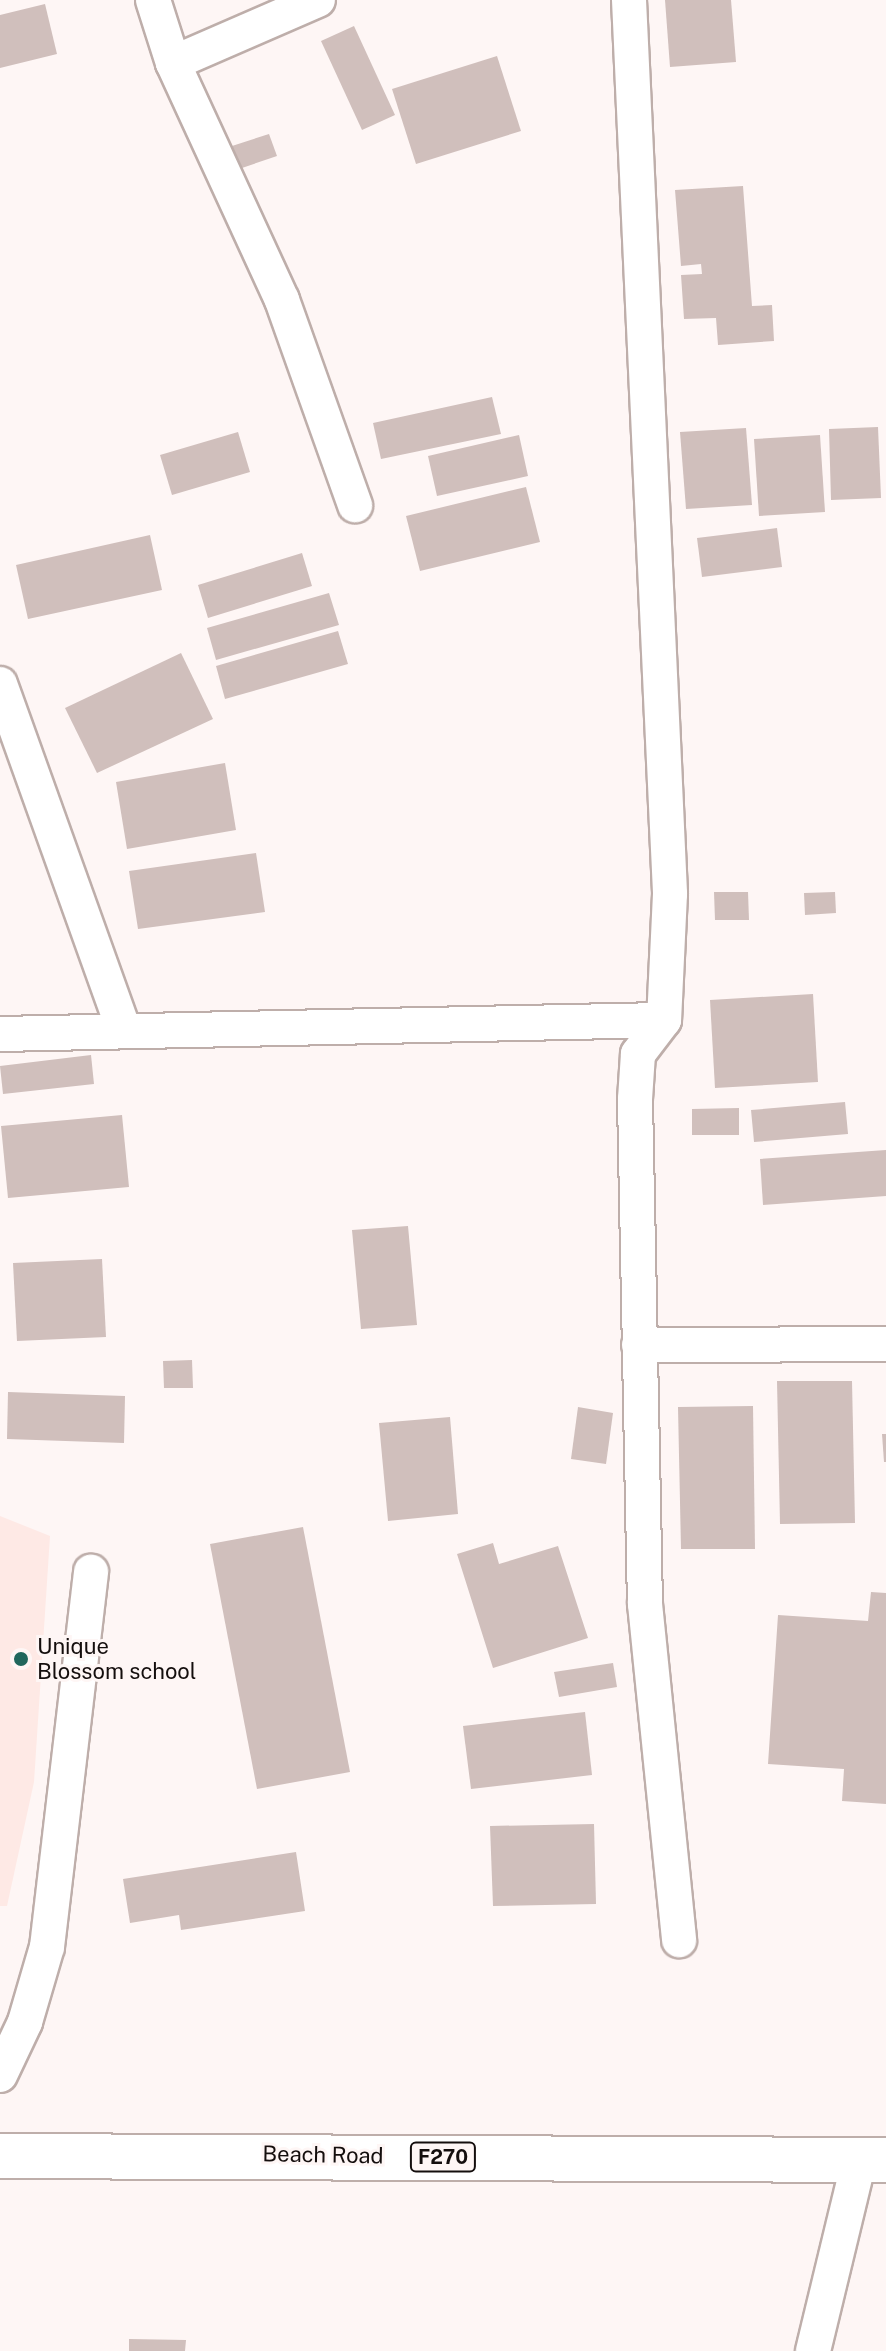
<!DOCTYPE html>
<style>
body{margin:0}
#map{position:relative;width:886px;height:2351px;overflow:hidden;background:#fef6f5;font-family:"Public Sans",sans-serif}
div>[style]{position:absolute}
.built>*{inset:0;background:#fee9e5}
.building>*{inset:0;background:#d0bfbc}
.roads{filter:drop-shadow(2px 0 #beaeaa) drop-shadow(-2px 0 #beaeaa) drop-shadow(0 2px #beaeaa) drop-shadow(0 -2px #beaeaa)}
.street>*{height:34px;margin:-17px;padding:0 17px;transform-origin:17px;border-radius:17px;background:#fff}
.primary>*{height:44px;margin:-22px;padding:0 22px;transform-origin:22px;border-radius:22px;background:#fff}
.dots>*{width:22px;height:22px;translate:-50% -50%;box-sizing:border-box;border:4px solid #fef6f5;border-radius:50%}
span{translate:-50% -50%;white-space:nowrap;text-align:center;line-height:1.15;-webkit-text-stroke:6px #fef6f5;paint-order:stroke}
.shield-label span{padding:2px 6px;background:#fef6f5;border:2px solid;border-radius:6px;-webkit-text-stroke-width:0}
.shield-label{font-size:20px;color:#140e0d;font-weight:700}
.poi-label{font-size:22px;color:#140e0d}
.left{translate:0 -50%;text-align:left}
.street-label{font-size:22px;color:#140e0d}
</style>
<div id="map">
<div class="built">
<i style="clip-path:polygon(0 1516px,50px 1536px,34px 1782px,7px 1906px,0 1906px)"></i>
</div>
<div class="building">
<i style="clip-path:polygon(665px 0,731px 0,736px 62px,670px 67px)"></i>
<i style="clip-path:polygon(45px 4px,57px 54px,0 68px,0 15px)"></i>
<i style="clip-path:polygon(354px 26px,395px 115px,362px 130px,321px 41px)"></i>
<i style="clip-path:polygon(497px 56px,521px 131px,416px 164px,392px 89px)"></i>
<i style="clip-path:polygon(269px 134px,277px 156px,239px 169px,232px 146px)"></i>
<i style="clip-path:polygon(743px 186px,752px 306px,772px 305px,774px 341px,718px 345px,716px 318px,684px 319px,681px 275px,702px 274px,701px 264px,681px 266px,675px 190px)"></i>
<i style="clip-path:polygon(492px 397px,501px 434px,381px 459px,373px 423px)"></i>
<i style="clip-path:polygon(878px 427px,881px 498px,831px 500px,829px 429px)"></i>
<i style="clip-path:polygon(746px 428px,752px 505px,686px 509px,680px 432px)"></i>
<i style="clip-path:polygon(238px 432px,250px 472px,172px 495px,160px 455px)"></i>
<i style="clip-path:polygon(519px 435px,528px 476px,437px 496px,428px 456px)"></i>
<i style="clip-path:polygon(820px 435px,825px 512px,759px 516px,754px 439px)"></i>
<i style="clip-path:polygon(526px 487px,540px 542px,420px 571px,406px 516px)"></i>
<i style="clip-path:polygon(777px 528px,782px 567px,702px 577px,697px 538px)"></i>
<i style="clip-path:polygon(150px 535px,162px 590px,28px 619px,16px 565px)"></i>
<i style="clip-path:polygon(302px 553px,312px 586px,208px 618px,198px 585px)"></i>
<i style="clip-path:polygon(329px 593px,339px 625px,216px 660px,207px 628px)"></i>
<i style="clip-path:polygon(338px 631px,348px 664px,225px 699px,216px 666px)"></i>
<i style="clip-path:polygon(181px 653px,213px 719px,97px 773px,65px 708px)"></i>
<i style="clip-path:polygon(225px 763px,236px 830px,127px 849px,116px 782px)"></i>
<i style="clip-path:polygon(256px 853px,265px 912px,138px 929px,129px 871px)"></i>
<i style="clip-path:polygon(714px 892px,748px 892px,749px 920px,715px 920px)"></i>
<i style="clip-path:polygon(835px 892px,836px 913px,805px 915px,804px 893px)"></i>
<i style="clip-path:polygon(813px 994px,818px 1082px,715px 1088px,710px 1000px)"></i>
<i style="clip-path:polygon(91px 1055px,94px 1084px,3px 1094px,0 1066px)"></i>
<i style="clip-path:polygon(845px 1102px,848px 1134px,754px 1142px,751px 1110px)"></i>
<i style="clip-path:polygon(739px 1108px,739px 1135px,692px 1135px,692px 1109px)"></i>
<i style="clip-path:polygon(122px 1115px,129px 1187px,8px 1198px,1px 1126px)"></i>
<i style="clip-path:polygon(886px 1150px,886px 1196px,763px 1205px,760px 1159px)"></i>
<i style="clip-path:polygon(408px 1226px,417px 1325px,361px 1329px,352px 1230px)"></i>
<i style="clip-path:polygon(102px 1259px,106px 1337px,17px 1341px,13px 1263px)"></i>
<i style="clip-path:polygon(192px 1360px,193px 1388px,164px 1388px,163px 1361px)"></i>
<i style="clip-path:polygon(777px 1381px,852px 1381px,855px 1523px,780px 1524px)"></i>
<i style="clip-path:polygon(8px 1392px,125px 1396px,124px 1443px,7px 1439px)"></i>
<i style="clip-path:polygon(753px 1406px,755px 1549px,681px 1549px,678px 1407px)"></i>
<i style="clip-path:polygon(578px 1407px,613px 1413px,606px 1464px,571px 1459px)"></i>
<i style="clip-path:polygon(450px 1417px,458px 1514px,388px 1521px,379px 1423px)"></i>
<i style="clip-path:polygon(882px 1434px,886px 1434px,886px 1462px,884px 1462px)"></i>
<i style="clip-path:polygon(303px 1527px,350px 1772px,257px 1789px,210px 1544px)"></i>
<i style="clip-path:polygon(493px 1543px,499px 1564px,558px 1546px,588px 1638px,493px 1668px,457px 1554px)"></i>
<i style="clip-path:polygon(871px 1592px,886px 1593px,886px 1804px,842px 1801px,844px 1769px,768px 1764px,778px 1615px,868px 1621px)"></i>
<i style="clip-path:polygon(613px 1663px,617px 1687px,559px 1697px,554px 1672px)"></i>
<i style="clip-path:polygon(585px 1712px,592px 1775px,471px 1789px,463px 1726px)"></i>
<i style="clip-path:polygon(594px 1824px,596px 1904px,493px 1906px,490px 1826px)"></i>
<i style="clip-path:polygon(296px 1852px,305px 1911px,181px 1930px,179px 1915px,130px 1923px,123px 1879px)"></i>
<i style="clip-path:polygon(129px 2339px,186px 2340px,185px 2351px,129px 2351px)"></i>
</div>
<div class="roads">
<div class="street">
<i style="left:153px;top:0;width:66px;rotate:72.4deg"></i>
<i style="left:173px;top:63px;width:261px;rotate:65.3deg"></i>
<i style="left:282px;top:300px;width:218px;rotate:70.4deg"></i>
<i style="left:629px;top:0;width:895px;rotate:87.37deg"></i>
<i style="left:670px;top:894px;width:126px;rotate:92.7deg"></i>
<i style="left:664px;top:1020px;width:43px;rotate:127.4deg"></i>
<i style="left:638px;top:1054px;width:45px;rotate:93.8deg"></i>
<i style="left:635px;top:1099px;width:505px;rotate:88.87deg"></i>
<i style="left:645px;top:1604px;width:338px;rotate:84.2deg"></i>
<i style="left:173px;top:63px;width:158px;rotate:-23.5deg"></i>
<i style="left:0;top:684px;width:364px;rotate:70.3deg"></i>
<i style="left:0;top:1034px;width:664px;rotate:-1.21deg"></i>
<i style="left:639px;top:1345px;width:247px;rotate:-0.2deg"></i>
<i style="left:0;top:2075px;width:59px;rotate:-64.7deg"></i>
<i style="left:25px;top:2022px;width:78px;rotate:-73.7deg"></i>
<i style="left:47px;top:1947px;width:378px;rotate:-83.3deg"></i>
<i style="left:813px;top:2351px;width:195px;rotate:-76.4deg"></i>
</div>
<div class="primary">
<i style="left:0;top:2156px;width:886px;rotate:0.26deg"></i>
</div>
</div>
<div class="dots">
<i style="left:21px;top:1659px;background:#20675d"></i>
</div>
<div class="shield-label">
<span style="left:443px;top:2157px">F270</span>
</div>
<div class="poi-label">
<span class="left" style="left:37px;top:1659px">Unique<br>Blossom school</span>
</div>
<div class="street-label">
<span style="left:323px;top:2155px;rotate:1deg">Beach Road</span>
</div>
</div>
